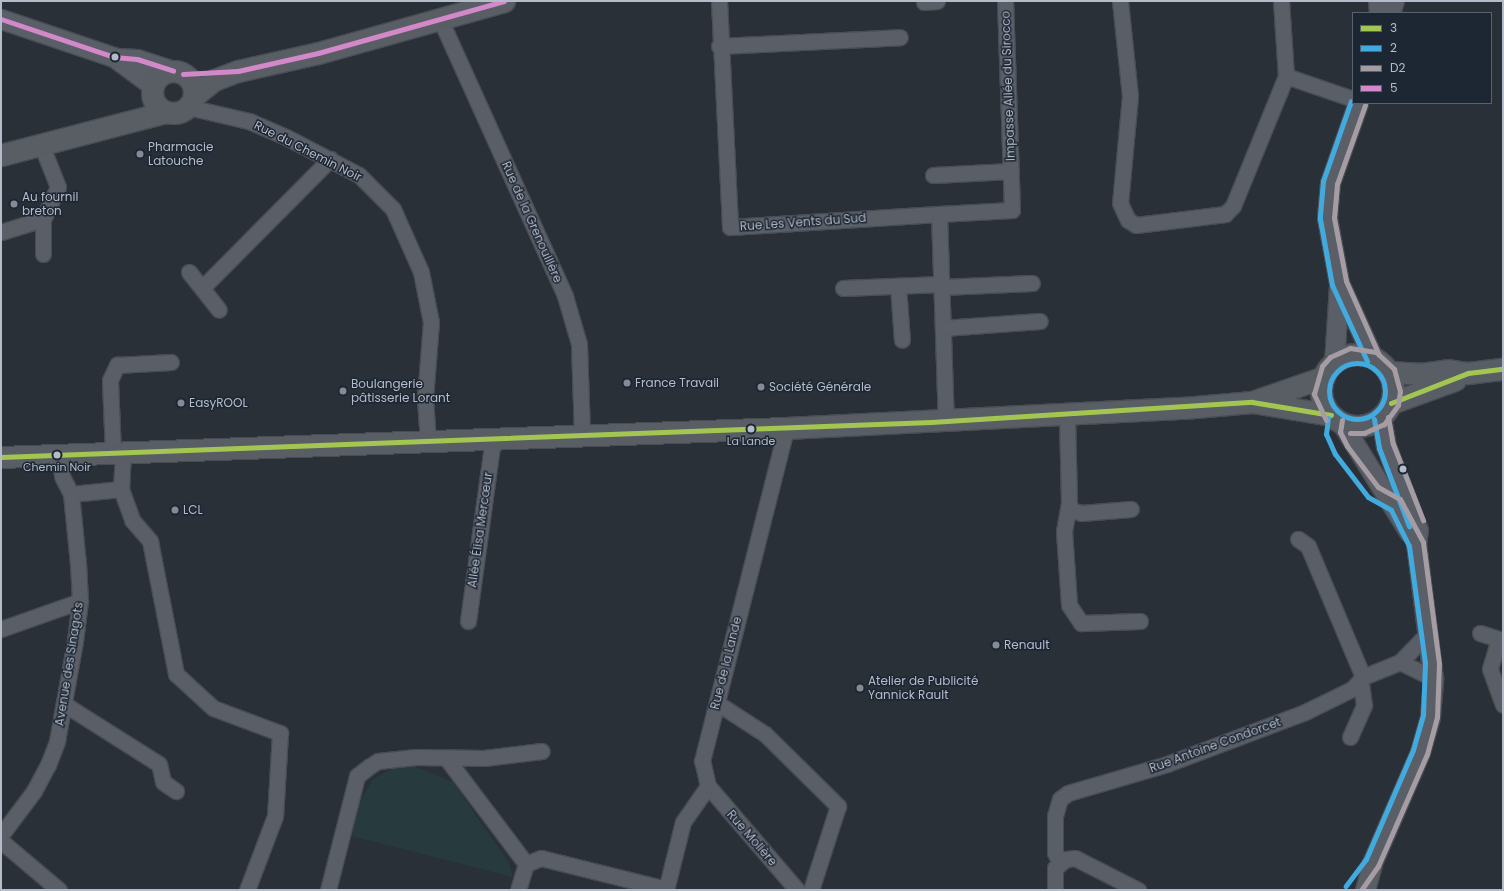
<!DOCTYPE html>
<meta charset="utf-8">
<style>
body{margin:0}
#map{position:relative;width:1504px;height:891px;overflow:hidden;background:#2a3038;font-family:Poppins,sans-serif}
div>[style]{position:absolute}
.green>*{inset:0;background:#273a3e}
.roads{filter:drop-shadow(1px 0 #484c53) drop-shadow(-1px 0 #484c53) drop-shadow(0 1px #484c53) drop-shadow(0 -1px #484c53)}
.minor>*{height:15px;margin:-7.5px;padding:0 7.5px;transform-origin:7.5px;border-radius:7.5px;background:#5a5e66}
.tertiary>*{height:19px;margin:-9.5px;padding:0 9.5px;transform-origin:9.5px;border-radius:9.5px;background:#5a5e66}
.secondary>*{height:21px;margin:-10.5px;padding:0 10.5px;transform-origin:10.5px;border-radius:10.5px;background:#595d64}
.secondary>.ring{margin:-10.5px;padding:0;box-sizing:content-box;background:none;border:21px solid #595d64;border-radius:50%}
.bus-1>*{height:5px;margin:-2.5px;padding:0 2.5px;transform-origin:2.5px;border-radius:2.5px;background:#a3c653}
.bus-2>*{height:5px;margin:-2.5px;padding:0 2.5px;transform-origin:2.5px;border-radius:2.5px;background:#41abdf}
.bus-2>.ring{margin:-2.5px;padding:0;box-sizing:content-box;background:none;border:5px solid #41abdf;border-radius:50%}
.bus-3>*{height:5px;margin:-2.5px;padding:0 2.5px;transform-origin:2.5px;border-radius:2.5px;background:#a59da3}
.bus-4>*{height:5px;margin:-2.5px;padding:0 2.5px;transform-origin:2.5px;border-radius:2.5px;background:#d288c9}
.dots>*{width:11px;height:11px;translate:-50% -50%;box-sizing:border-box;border:2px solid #1d2633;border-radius:50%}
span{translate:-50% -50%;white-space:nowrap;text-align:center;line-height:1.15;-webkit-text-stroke:3px #1d2633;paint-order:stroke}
.bus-label{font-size:11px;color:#b4bcc9}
.street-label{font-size:12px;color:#b4bcc9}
.poi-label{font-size:12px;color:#b4bcc9}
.left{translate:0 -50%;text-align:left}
.frame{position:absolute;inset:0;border:2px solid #b4bcc9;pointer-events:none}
.legend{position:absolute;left:1352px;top:12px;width:140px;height:92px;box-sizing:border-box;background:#1d2633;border:1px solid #59626f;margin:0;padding:5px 7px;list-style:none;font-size:12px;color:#b4bcc9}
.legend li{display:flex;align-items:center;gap:8px;height:20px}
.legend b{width:20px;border:1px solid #59626f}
</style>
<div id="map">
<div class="green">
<i style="clip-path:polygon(413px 766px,453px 782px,509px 863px,513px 877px,352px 836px,356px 809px,372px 780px,394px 767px)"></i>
</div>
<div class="roads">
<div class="minor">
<i style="left:719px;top:1px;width:226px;rotate:87.2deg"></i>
<i style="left:730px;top:227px;width:209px;rotate:-3.6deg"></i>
<i style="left:939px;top:214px;width:207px;rotate:88.1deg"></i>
<i style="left:1120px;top:1px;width:96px;rotate:84deg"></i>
<i style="left:1130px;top:96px;width:107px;rotate:95.3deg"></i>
<i style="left:1120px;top:203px;width:19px;rotate:65deg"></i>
<i style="left:1128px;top:220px;width:9px;rotate:32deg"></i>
<i style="left:1136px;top:225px;width:90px;rotate:-7deg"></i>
<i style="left:1225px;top:214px;width:11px;rotate:-45deg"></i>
<i style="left:1233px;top:206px;width:140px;rotate:-67.8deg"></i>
<i style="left:1286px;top:76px;width:75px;rotate:-93.8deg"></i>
<i style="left:924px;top:2px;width:13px;rotate:-4deg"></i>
<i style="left:441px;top:21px;width:302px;rotate:65.7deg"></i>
<i style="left:565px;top:296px;width:50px;rotate:73.7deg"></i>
<i style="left:579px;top:344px;width:90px;rotate:88.1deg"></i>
<i style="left:719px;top:46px;width:181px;rotate:-2.8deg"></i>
<i style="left:1286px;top:76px;width:71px;rotate:18.9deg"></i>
<i style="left:188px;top:107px;width:63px;rotate:12.9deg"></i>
<i style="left:249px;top:121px;width:40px;rotate:23.4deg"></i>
<i style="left:286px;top:137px;width:82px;rotate:27.5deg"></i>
<i style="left:359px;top:175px;width:48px;rotate:45deg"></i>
<i style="left:393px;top:209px;width:69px;rotate:66deg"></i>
<i style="left:421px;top:272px;width:51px;rotate:78.7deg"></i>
<i style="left:431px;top:322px;width:77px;rotate:94.5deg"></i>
<i style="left:425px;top:399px;width:42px;rotate:85.9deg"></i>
<i style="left:41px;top:144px;width:46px;rotate:68.4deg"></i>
<i style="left:58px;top:187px;width:35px;rotate:115deg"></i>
<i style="left:43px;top:219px;width:35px;rotate:90deg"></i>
<i style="left:933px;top:175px;width:78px;rotate:-2.9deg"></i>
<i style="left:939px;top:214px;width:73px;rotate:-3.1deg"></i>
<i style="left:1012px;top:210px;width:209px;rotate:-91.9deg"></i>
<i style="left:1px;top:232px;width:44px;rotate:-17.2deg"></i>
<i style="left:189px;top:272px;width:48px;rotate:51.7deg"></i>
<i style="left:898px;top:286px;width:54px;rotate:85.8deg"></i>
<i style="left:942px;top:287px;width:90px;rotate:-2.5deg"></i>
<i style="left:202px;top:288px;width:182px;rotate:-45.2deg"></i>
<i style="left:843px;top:288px;width:98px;rotate:-2.3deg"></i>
<i style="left:943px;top:328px;width:97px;rotate:-4.1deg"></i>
<i style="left:1067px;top:415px;width:88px;rotate:88.7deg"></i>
<i style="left:1069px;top:503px;width:28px;rotate:100deg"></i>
<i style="left:1064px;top:531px;width:74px;rotate:86.1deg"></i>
<i style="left:1069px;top:605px;width:22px;rotate:56deg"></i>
<i style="left:1081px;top:623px;width:59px;rotate:-1.9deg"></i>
<i style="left:123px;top:452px;width:37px;rotate:93deg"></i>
<i style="left:121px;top:489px;width:33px;rotate:70deg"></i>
<i style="left:132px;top:520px;width:28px;rotate:49deg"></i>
<i style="left:150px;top:541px;width:136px;rotate:78.9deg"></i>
<i style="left:176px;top:674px;width:50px;rotate:42.6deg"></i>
<i style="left:213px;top:708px;width:72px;rotate:20.5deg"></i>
<i style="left:280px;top:733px;width:83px;rotate:93.4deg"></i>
<i style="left:275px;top:816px;width:79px;rotate:110.7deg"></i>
<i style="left:113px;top:453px;width:73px;rotate:-92.4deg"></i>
<i style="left:110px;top:380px;width:17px;rotate:-65deg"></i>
<i style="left:117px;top:365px;width:54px;rotate:-3.2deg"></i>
<i style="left:71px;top:494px;width:50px;rotate:-5.7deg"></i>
<i style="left:1068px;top:509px;width:14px;rotate:17deg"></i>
<i style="left:1081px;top:513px;width:50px;rotate:-4.6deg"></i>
<i style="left:1298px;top:539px;width:12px;rotate:35deg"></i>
<i style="left:1308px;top:546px;width:142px;rotate:67.2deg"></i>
<i style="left:1363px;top:677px;width:40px;rotate:-22deg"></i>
<i style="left:1400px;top:662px;width:42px;rotate:-46deg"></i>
<i style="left:468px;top:621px;width:184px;rotate:-82.2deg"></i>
<i style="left:1px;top:629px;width:84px;rotate:-19.5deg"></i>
<i style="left:1480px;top:633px;width:20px;rotate:18deg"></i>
<i style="left:1503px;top:641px;width:4px;rotate:-153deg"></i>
<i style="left:1499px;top:639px;width:31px;rotate:107deg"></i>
<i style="left:1490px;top:669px;width:38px;rotate:70deg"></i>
<i style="left:1400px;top:662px;width:37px;rotate:26deg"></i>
<i style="left:717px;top:703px;width:57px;rotate:32.9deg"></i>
<i style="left:765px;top:734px;width:103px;rotate:44.6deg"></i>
<i style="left:838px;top:806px;width:88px;rotate:107.8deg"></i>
<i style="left:64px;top:704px;width:112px;rotate:32.3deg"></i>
<i style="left:159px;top:764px;width:18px;rotate:77deg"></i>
<i style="left:163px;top:782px;width:16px;rotate:35deg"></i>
<i style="left:1350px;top:737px;width:35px;rotate:-66deg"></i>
<i style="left:1364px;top:705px;width:21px;rotate:-98deg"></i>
<i style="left:447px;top:759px;width:131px;rotate:53deg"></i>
<i style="left:708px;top:786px;width:137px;rotate:49.4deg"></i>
<i style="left:1px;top:835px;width:55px;rotate:-53.1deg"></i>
<i style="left:34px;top:791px;width:30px;rotate:-62deg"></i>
<i style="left:48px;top:765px;width:26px;rotate:-69deg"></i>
<i style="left:57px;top:741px;width:102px;rotate:-79.8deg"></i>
<i style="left:75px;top:641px;width:40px;rotate:-82.9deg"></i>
<i style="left:80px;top:601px;width:37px;rotate:-93deg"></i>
<i style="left:78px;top:564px;width:70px;rotate:-95.7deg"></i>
<i style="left:71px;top:494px;width:20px;rotate:-117deg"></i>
<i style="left:62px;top:476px;width:21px;rotate:-95deg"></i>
<i style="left:1px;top:841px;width:76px;rotate:40.2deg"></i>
<i style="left:1060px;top:862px;width:10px;rotate:-119deg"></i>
<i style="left:1055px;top:853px;width:37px;rotate:-90deg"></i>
<i style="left:1055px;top:816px;width:18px;rotate:-74deg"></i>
<i style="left:1060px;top:799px;width:10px;rotate:-37deg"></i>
<i style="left:1068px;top:793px;width:103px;rotate:-16.3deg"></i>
<i style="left:1167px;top:764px;width:147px;rotate:-20.6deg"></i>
<i style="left:1305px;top:712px;width:52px;rotate:-26.1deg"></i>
<i style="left:1352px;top:689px;width:16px;rotate:-47deg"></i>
<i style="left:526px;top:864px;width:16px;rotate:-22deg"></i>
<i style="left:541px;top:858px;width:129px;rotate:13.9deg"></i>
<i style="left:328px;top:890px;width:118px;rotate:-75.7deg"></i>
<i style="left:357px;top:776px;width:16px;rotate:-38deg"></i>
<i style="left:370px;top:766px;width:9px;rotate:-32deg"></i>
<i style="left:378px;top:761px;width:38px;rotate:-6deg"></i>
<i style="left:416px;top:757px;width:68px;rotate:0.8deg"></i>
<i style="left:484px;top:758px;width:58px;rotate:-6.9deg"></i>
<i style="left:518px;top:890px;width:27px;rotate:-73deg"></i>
<i style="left:666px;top:890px;width:70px;rotate:-76deg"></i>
<i style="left:683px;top:822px;width:44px;rotate:-55.2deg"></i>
<i style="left:708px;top:786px;width:26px;rotate:-103deg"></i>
<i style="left:702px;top:761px;width:343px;rotate:-75.8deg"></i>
<i style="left:1055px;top:890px;width:22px;rotate:-90deg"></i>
<i style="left:1055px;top:868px;width:14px;rotate:-39deg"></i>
<i style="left:1066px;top:859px;width:9px;rotate:-6deg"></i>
<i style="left:1075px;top:858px;width:71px;rotate:26.9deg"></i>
</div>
<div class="tertiary">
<i style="left:1378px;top:1px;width:12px;rotate:85deg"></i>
<i style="left:1390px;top:13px;width:13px;rotate:-72deg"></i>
<i style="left:1px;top:19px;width:119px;rotate:18.6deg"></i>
<i style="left:114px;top:57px;width:49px;rotate:36.6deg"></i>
<i style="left:118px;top:58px;width:19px;rotate:3deg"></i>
<i style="left:137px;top:59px;width:38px;rotate:18deg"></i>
<i style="left:1358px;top:103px;width:85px;rotate:109.3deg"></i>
<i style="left:1330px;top:183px;width:35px;rotate:95deg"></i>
<i style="left:1327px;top:218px;width:66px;rotate:79.5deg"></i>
<i style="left:1339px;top:283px;width:82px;rotate:65.6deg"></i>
<i style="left:1334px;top:363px;width:77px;rotate:-86.3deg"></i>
<i style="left:1341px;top:422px;width:129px;rotate:58.3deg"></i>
<i style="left:1365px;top:890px;width:28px;rotate:-75deg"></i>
<i style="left:1372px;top:863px;width:121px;rotate:-66.6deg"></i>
<i style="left:1420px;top:752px;width:37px;rotate:-74deg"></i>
<i style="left:1430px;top:716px;width:38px;rotate:-85deg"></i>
<i style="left:1433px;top:678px;width:135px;rotate:-97.2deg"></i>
<i style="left:1416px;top:544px;width:14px;rotate:-82deg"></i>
<i style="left:1418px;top:530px;width:90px;rotate:-110.9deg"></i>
<i style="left:1386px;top:446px;width:28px;rotate:-100deg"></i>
</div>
<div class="secondary">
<i class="ring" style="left:152px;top:71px;width:21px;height:21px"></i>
<i style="left:194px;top:96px;width:26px;rotate:-39deg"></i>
<i style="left:214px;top:80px;width:26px;rotate:-21deg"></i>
<i style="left:238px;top:71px;width:82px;rotate:-12.7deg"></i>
<i style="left:318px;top:53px;width:193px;rotate:-15.6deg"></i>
<i style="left:1px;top:155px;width:171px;rotate:-14.6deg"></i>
<i class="ring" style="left:1321px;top:354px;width:51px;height:51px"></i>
<i style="left:1388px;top:372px;width:33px;rotate:3deg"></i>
<i style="left:1421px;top:374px;width:27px;rotate:-8deg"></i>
<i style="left:1448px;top:370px;width:20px;rotate:9deg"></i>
<i style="left:1468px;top:373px;width:35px;rotate:-7deg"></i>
<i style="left:1252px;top:402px;width:80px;rotate:9.3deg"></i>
<i style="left:1391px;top:403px;width:68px;rotate:-19.8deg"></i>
<i style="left:1px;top:457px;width:786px;rotate:-2.12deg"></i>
<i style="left:786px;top:428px;width:399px;rotate:-2.9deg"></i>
<i style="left:1184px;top:408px;width:68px;rotate:-5deg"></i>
<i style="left:1252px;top:402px;width:76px;rotate:-19.1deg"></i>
</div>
</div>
<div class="bus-1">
<i style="left:1391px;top:403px;width:83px;rotate:-21.3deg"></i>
<i style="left:1468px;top:373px;width:35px;rotate:-7deg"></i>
<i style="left:1px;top:457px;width:931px;rotate:-2.16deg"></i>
<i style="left:931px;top:422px;width:322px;rotate:-3.6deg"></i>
<i style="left:1252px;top:402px;width:80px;rotate:9.3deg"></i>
</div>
<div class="bus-2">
<i style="left:1351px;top:101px;width:85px;rotate:109.3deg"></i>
<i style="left:1323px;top:181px;width:38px;rotate:95deg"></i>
<i style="left:1320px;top:219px;width:67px;rotate:79.7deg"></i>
<i style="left:1332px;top:285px;width:84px;rotate:65.3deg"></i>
<i class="ring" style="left:1329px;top:363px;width:51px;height:51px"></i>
<i style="left:1328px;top:418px;width:16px;rotate:97deg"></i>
<i style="left:1326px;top:434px;width:22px;rotate:66deg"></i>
<i style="left:1335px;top:454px;width:54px;rotate:52.5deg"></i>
<i style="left:1368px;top:497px;width:26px;rotate:29deg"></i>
<i style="left:1391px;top:510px;width:40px;rotate:63.4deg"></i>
<i style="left:1409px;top:546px;width:118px;rotate:82.2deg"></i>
<i style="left:1425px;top:663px;width:52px;rotate:92.2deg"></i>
<i style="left:1423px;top:715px;width:36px;rotate:106deg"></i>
<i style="left:1413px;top:750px;width:119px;rotate:113.3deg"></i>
<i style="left:1366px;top:859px;width:34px;rotate:127deg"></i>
<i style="left:1374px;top:419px;width:29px;rotate:80deg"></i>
<i style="left:1379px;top:448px;width:84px;rotate:69deg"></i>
</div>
<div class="bus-3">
<i style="left:1365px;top:105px;width:84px;rotate:109.5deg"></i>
<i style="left:1337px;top:184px;width:34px;rotate:95deg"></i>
<i style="left:1334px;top:218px;width:64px;rotate:79.2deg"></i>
<i style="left:1346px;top:281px;width:81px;rotate:66deg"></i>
<i style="left:1388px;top:417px;width:27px;rotate:80deg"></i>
<i style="left:1393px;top:444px;width:82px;rotate:68.5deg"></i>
<i style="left:1326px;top:420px;width:29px;rotate:-115deg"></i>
<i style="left:1314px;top:394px;width:29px;rotate:-74deg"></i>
<i style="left:1322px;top:366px;width:12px;rotate:-48deg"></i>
<i style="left:1330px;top:357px;width:22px;rotate:-24deg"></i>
<i style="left:1350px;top:348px;width:26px;rotate:9deg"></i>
<i style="left:1376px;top:352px;width:25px;rotate:43deg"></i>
<i style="left:1394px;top:369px;width:23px;rotate:75deg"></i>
<i style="left:1400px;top:391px;width:14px;rotate:98deg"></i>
<i style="left:1398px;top:405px;width:24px;rotate:126deg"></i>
<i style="left:1384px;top:424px;width:22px;rotate:156deg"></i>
<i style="left:1364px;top:433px;width:14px;rotate:180deg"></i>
<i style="left:1342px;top:420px;width:12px;rotate:99deg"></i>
<i style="left:1340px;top:432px;width:16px;rotate:63deg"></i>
<i style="left:1347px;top:446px;width:51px;rotate:52.9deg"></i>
<i style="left:1378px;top:487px;width:25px;rotate:29deg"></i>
<i style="left:1400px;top:499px;width:49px;rotate:61.9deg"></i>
<i style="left:1423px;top:542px;width:122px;rotate:82.5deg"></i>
<i style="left:1439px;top:663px;width:54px;rotate:92.1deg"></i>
<i style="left:1437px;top:717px;width:38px;rotate:105deg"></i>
<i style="left:1427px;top:754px;width:122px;rotate:113.6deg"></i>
<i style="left:1378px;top:866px;width:29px;rotate:125deg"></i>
</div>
<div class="bus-4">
<i style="left:1px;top:19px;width:119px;rotate:18.6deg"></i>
<i style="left:114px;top:57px;width:23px;rotate:5deg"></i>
<i style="left:137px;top:59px;width:38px;rotate:18deg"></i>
<i style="left:183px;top:74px;width:55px;rotate:-3.1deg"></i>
<i style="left:238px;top:71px;width:82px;rotate:-12.7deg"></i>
<i style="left:318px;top:53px;width:193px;rotate:-15.6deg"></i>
</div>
<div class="dots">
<i style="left:115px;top:57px;background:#b4bcc9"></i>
<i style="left:140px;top:154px;background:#848b96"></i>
<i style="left:14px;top:204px;background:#848b96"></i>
<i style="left:627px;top:383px;background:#848b96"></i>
<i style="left:761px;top:387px;background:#848b96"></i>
<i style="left:343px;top:391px;background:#848b96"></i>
<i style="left:181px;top:403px;background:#848b96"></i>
<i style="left:751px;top:429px;background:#b4bcc9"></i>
<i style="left:57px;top:455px;background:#b4bcc9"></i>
<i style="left:1403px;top:469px;background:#b4bcc9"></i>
<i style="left:175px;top:510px;background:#848b96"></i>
<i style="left:996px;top:645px;background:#848b96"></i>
<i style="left:860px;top:688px;background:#848b96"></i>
</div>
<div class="bus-label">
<span style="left:751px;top:441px">La Lande</span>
<span style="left:57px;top:467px">Chemin Noir</span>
</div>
<div class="street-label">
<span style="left:1008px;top:86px;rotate:-92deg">Impasse Allée du Sirocco</span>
<span style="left:308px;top:151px;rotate:27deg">Rue du Chemin Noir</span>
<span style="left:532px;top:222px;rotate:66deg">Rue de la Grenouillère</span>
<span style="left:803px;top:222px;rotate:-4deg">Rue Les Vents du Sud</span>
<span style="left:480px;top:530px;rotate:-82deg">Allée Élisa Mercœur</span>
<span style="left:726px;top:663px;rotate:-76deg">Rue de la Lande</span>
<span style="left:69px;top:664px;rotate:-81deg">Avenue des Sinagots</span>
<span style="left:1215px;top:745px;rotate:-20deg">Rue Antoine Condorcet</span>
<span style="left:752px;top:838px;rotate:49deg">Rue Molière</span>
</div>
<div class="poi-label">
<span class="left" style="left:148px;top:154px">Pharmacie<br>Latouche</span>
<span class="left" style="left:22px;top:204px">Au fournil<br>breton</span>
<span class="left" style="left:635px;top:383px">France Travail</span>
<span class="left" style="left:351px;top:391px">Boulangerie<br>pâtisserie Lorant</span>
<span class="left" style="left:769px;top:387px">Société Générale</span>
<span class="left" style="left:189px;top:403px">EasyROOL</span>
<span class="left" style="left:183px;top:510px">LCL</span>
<span class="left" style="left:1004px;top:645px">Renault</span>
<span class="left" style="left:868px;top:688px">Atelier de Publicité<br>Yannick Rault</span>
</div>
<div class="frame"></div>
<ul class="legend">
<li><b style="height:5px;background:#a3c653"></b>3</li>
<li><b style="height:5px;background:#41abdf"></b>2</li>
<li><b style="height:5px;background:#a59da3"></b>D2</li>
<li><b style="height:5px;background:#d288c9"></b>5</li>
</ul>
</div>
